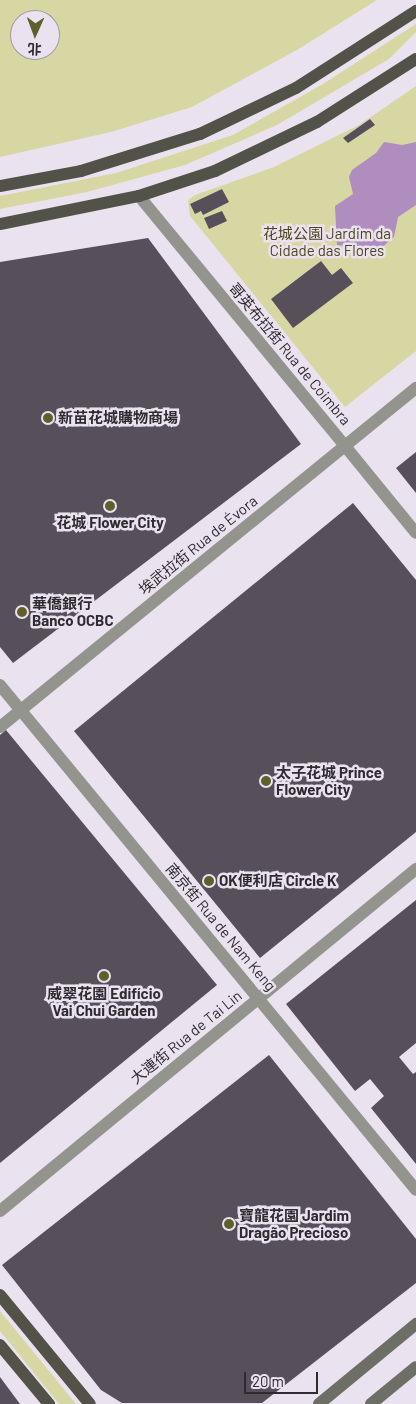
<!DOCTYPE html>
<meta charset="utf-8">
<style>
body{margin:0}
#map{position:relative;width:416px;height:1404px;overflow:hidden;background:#ebe2ef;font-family:Barlow,"Noto Sans SC",sans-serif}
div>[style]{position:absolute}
.green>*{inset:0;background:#d6d7a3}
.water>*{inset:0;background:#af8dbe}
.building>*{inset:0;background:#57505b}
.pedestrian>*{height:12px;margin:-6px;padding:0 6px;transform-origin:6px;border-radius:6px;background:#94948e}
.minor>*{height:12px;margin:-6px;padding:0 6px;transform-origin:6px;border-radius:6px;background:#94948e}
.secondary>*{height:12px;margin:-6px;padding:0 6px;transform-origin:6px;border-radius:6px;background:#6d6e65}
.primary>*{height:12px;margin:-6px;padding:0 6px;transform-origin:6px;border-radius:6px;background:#525248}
.dots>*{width:14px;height:14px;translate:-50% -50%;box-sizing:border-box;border:2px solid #ebe2ef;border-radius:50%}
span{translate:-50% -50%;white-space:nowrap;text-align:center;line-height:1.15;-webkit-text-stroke:5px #ebe2ef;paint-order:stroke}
.park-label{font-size:15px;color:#49481b}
.street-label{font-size:15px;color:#2f2b30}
.poi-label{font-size:15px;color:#2f2b30;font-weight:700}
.left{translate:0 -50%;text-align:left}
.north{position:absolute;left:10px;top:10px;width:50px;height:50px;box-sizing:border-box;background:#ebe2ef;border:1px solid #a099a3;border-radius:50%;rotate:182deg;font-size:14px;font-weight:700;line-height:20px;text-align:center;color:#2f2b30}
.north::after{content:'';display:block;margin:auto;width:18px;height:22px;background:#605f2c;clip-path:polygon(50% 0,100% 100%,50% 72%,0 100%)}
.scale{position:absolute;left:244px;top:1372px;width:74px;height:22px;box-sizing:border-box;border:2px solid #2f2b30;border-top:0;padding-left:6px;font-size:15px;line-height:18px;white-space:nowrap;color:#2f2b30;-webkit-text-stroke:4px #ebe2ef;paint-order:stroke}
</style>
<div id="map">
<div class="green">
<i style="clip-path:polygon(evenodd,0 0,377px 0,297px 50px,192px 107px,111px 132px,0 157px,0 0,20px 20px,50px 20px,50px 50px,20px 50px,20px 20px)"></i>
<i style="clip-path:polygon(416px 24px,416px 32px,389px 59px,277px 125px,185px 165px,87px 192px,0 209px,0 196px,116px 173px,233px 135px,323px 84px)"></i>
<i style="clip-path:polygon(416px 86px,416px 351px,345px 407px,190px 216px,188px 200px,195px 195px,274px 167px,359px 125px)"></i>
<i style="clip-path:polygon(0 1311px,76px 1404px,59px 1404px,0 1331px)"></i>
</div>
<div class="water">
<i style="clip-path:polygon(384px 142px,402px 145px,416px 142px,416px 205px,398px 217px,394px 237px,379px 250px,337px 245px,335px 206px,353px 194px,349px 177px,352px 170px,376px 153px)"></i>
</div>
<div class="building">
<i style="clip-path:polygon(370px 119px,375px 125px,348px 143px,343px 138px)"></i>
<i style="clip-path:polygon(222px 189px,229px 202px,203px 215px,201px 211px,195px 214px,190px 204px)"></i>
<i style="clip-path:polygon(222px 211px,227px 221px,209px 229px,204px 218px)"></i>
<i style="clip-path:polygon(148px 238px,301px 444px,13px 663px,0 647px,0 262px)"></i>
<i style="clip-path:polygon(321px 261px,332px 275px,341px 268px,353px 283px,293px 328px,271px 299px)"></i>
<i style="clip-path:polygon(416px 452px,416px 493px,396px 468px)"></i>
<i style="clip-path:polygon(353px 503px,416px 580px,416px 832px,260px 958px,74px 731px)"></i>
<i style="clip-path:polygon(6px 730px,217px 985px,0 1163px,0 735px)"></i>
<i style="clip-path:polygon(416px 900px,416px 1043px,399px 1057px,413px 1074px,416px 1072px,416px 1164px,371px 1108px,384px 1096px,370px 1079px,355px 1091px,286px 1004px)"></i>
<i style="clip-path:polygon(269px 1055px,416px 1239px,416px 1283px,262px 1403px,122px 1403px,101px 1390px,2px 1265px)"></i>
<i style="clip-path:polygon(0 1377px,20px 1404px,0 1404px)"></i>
</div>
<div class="pedestrian">
<i style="left:139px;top:196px;width:324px;rotate:50.5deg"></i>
</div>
<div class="minor">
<i style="left:345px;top:446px;width:112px;rotate:50.8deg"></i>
<i style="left:0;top:685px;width:654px;rotate:50.52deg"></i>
<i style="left:0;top:727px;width:537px;rotate:-39.18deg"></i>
<i style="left:0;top:1211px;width:539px;rotate:-39.42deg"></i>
</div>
<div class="secondary">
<i style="left:319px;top:1404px;width:126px;rotate:-39.5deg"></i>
<i style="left:371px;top:1404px;width:58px;rotate:-39.4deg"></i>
</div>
<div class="primary">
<i style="left:0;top:186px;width:82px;rotate:-10.5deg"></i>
<i style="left:81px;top:171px;width:125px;rotate:-17.3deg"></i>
<i style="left:200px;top:134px;width:106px;rotate:-25.6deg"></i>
<i style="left:296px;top:88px;width:143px;rotate:-32.7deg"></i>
<i style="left:0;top:224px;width:142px;rotate:-11.4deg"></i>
<i style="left:139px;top:196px;width:80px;rotate:-18.2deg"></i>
<i style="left:215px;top:171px;width:113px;rotate:-25.7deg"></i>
<i style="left:317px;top:122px;width:117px;rotate:-32.5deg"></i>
<i style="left:0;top:1295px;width:141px;rotate:50.5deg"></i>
<i style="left:0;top:1345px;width:77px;rotate:50.3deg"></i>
</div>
<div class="dots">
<i style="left:48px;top:418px;background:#605f2c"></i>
<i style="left:110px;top:506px;background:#605f2c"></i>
<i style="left:22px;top:612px;background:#605f2c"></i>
<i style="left:266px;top:781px;background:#605f2c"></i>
<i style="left:209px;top:881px;background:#605f2c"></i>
<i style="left:104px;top:976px;background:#605f2c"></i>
<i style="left:229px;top:1224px;background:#605f2c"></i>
</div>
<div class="park-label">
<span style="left:327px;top:242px">花城公園 Jardim da<br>Cidade das Flores</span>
</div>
<div class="street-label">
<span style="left:290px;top:354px;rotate:50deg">哥英布拉街 Rua de Coimbra</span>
<span style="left:198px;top:545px;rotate:-39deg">埃武拉街 Rua de Évora</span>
<span style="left:221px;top:927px;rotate:50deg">南京街 Rua de Nam Keng</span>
<span style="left:186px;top:1037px;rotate:-39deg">大連街 Rua de Tai Lin</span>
</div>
<div class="poi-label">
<span class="left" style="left:58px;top:418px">新苗花城購物商場</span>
<span style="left:110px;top:523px">花城 Flower City</span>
<span class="left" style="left:32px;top:612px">華僑銀行<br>Banco OCBC</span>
<span class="left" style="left:276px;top:781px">太子花城 Prince<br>Flower City</span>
<span class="left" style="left:219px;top:881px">OK便利店 Circle K</span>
<span style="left:104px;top:1002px">威翠花園 Edifício<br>Vai Chui Garden</span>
<span class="left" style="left:239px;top:1224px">寶龍花園 Jardim<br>Dragão Precioso</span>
</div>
<div class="north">北</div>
<div class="scale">20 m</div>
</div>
